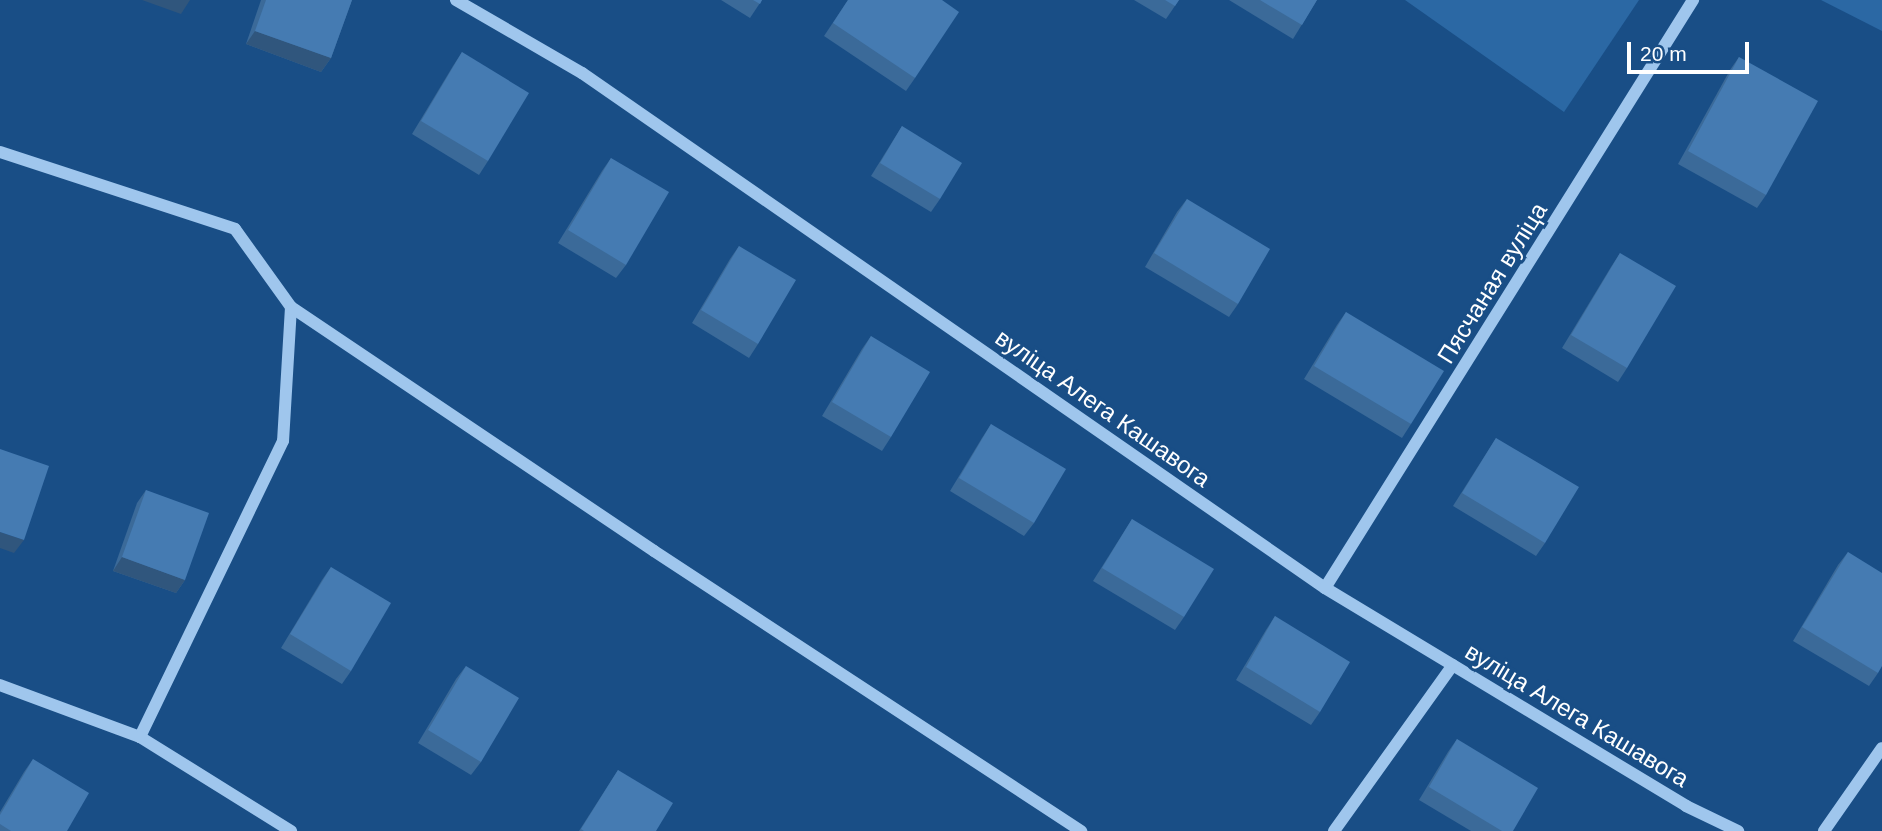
<!DOCTYPE html>
<meta charset="utf-8">
<style>
body{margin:0}
#map{position:relative;width:1882px;height:831px;overflow:hidden;background:#194e86;font-family:Arial,sans-serif}
div>[style]{position:absolute}
.green>*{inset:0;background:#2b68a4}
.minor>*{height:12px;margin:-6px;padding:0 6px;transform-origin:6px;border-radius:6px;background:#9fc6ed}
.wall>*{inset:0;background:#3b6a99}
.shaded-wall>*{inset:0;background:#30567d}
.building>*{inset:0;background:#457bb2}
span{translate:-50% -50%;white-space:nowrap;text-align:center;line-height:1.15;-webkit-text-stroke:6px #194e86;paint-order:stroke}
.street-label{font-size:24px;color:#fff}
.scale{position:absolute;left:1627px;top:42px;width:122px;height:32px;box-sizing:border-box;border:4px solid #fff;border-top:0;padding-left:9px;font-size:21px;line-height:24px;white-space:nowrap;color:#fff;-webkit-text-stroke:5px #194e86;paint-order:stroke}
</style>
<div id="map">
<div class="green">
<i style="clip-path:polygon(1405px 0,1639px 0,1564px 112px)"></i>
<i style="clip-path:polygon(1821px 0,1882px 0,1882px 31px)"></i>
</div>
<div class="minor">
<i style="left:456px;top:0;width:146px;rotate:30.1deg"></i>
<i style="left:582px;top:73px;width:904px;rotate:34.73deg"></i>
<i style="left:1325px;top:588px;width:422px;rotate:31.1deg"></i>
<i style="left:1686px;top:806px;width:58px;rotate:25.7deg"></i>
<i style="left:0;top:152px;width:247px;rotate:18.1deg"></i>
<i style="left:235px;top:229px;width:96px;rotate:54.3deg"></i>
<i style="left:291px;top:307px;width:134px;rotate:93.4deg"></i>
<i style="left:283px;top:441px;width:329px;rotate:115.8deg"></i>
<i style="left:291px;top:307px;width:437px;rotate:33.9deg"></i>
<i style="left:654px;top:551px;width:511px;rotate:33.25deg"></i>
<i style="left:1325px;top:588px;width:694px;rotate:-57.96deg"></i>
<i style="left:0;top:685px;width:149px;rotate:20.4deg"></i>
<i style="left:140px;top:737px;width:178px;rotate:31.9deg"></i>
<i style="left:1334px;top:831px;width:204px;rotate:-54.4deg"></i>
<i style="left:1824px;top:831px;width:101px;rotate:-55.1deg"></i>
</div>
<div class="wall">
<i style="clip-path:polygon(261px 0,352px 0,331px 58px,321px 72px,246px 44px)"></i>
<i style="clip-path:polygon(721px 0,762px 0,750px 18px)"></i>
<i style="clip-path:polygon(848px 0,915px 78px,906px 91px,824px 36px)"></i>
<i style="clip-path:polygon(1134px 0,1179px 0,1166px 19px)"></i>
<i style="clip-path:polygon(1229px 0,1317px 0,1293px 39px)"></i>
<i style="clip-path:polygon(462px 52px,488px 161px,479px 175px,412px 134px,453px 66px)"></i>
<i style="clip-path:polygon(1739px 57px,1766px 195px,1757px 208px,1678px 164px,1730px 70px)"></i>
<i style="clip-path:polygon(902px 126px,940px 199px,931px 212px,871px 176px)"></i>
<i style="clip-path:polygon(611px 158px,626px 265px,616px 278px,558px 243px,602px 171px)"></i>
<i style="clip-path:polygon(1187px 199px,1238px 304px,1229px 317px,1145px 267px,1177px 212px)"></i>
<i style="clip-path:polygon(739px 246px,758px 344px,749px 358px,692px 323px,730px 259px)"></i>
<i style="clip-path:polygon(1620px 253px,1627px 368px,1618px 382px,1562px 348px,1611px 267px)"></i>
<i style="clip-path:polygon(1346px 312px,1411px 424px,1402px 438px,1304px 379px,1337px 325px)"></i>
<i style="clip-path:polygon(871px 336px,891px 437px,882px 451px,822px 416px,862px 349px)"></i>
<i style="clip-path:polygon(991px 424px,1034px 523px,1024px 536px,950px 491px,982px 438px)"></i>
<i style="clip-path:polygon(1496px 438px,1545px 543px,1536px 556px,1453px 506px)"></i>
<i style="clip-path:polygon(146px 490px,185px 580px,176px 593px,113px 571px,137px 503px)"></i>
<i style="clip-path:polygon(1132px 519px,1184px 617px,1175px 630px,1093px 581px)"></i>
<i style="clip-path:polygon(1848px 552px,1878px 673px,1869px 686px,1793px 641px,1838px 565px)"></i>
<i style="clip-path:polygon(331px 567px,351px 671px,342px 684px,281px 648px,322px 580px)"></i>
<i style="clip-path:polygon(1275px 616px,1320px 712px,1311px 725px,1236px 680px,1266px 630px)"></i>
<i style="clip-path:polygon(466px 666px,481px 762px,471px 775px,418px 743px,456px 679px)"></i>
<i style="clip-path:polygon(1457px 739px,1513px 831px,1471px 831px,1419px 800px,1448px 752px)"></i>
<i style="clip-path:polygon(33px 759px,67px 831px,0 831px,0 812px,24px 772px)"></i>
<i style="clip-path:polygon(618px 770px,656px 831px,579px 831px)"></i>
</div>
<div class="shaded-wall">
<i style="clip-path:polygon(142px 0,190px 0,181px 14px)"></i>
<i style="clip-path:polygon(255px 31px,331px 58px,321px 72px,246px 44px)"></i>
<i style="clip-path:polygon(0 532px,24px 540px,14px 553px,0 548px)"></i>
<i style="clip-path:polygon(122px 557px,185px 580px,176px 593px,113px 571px)"></i>
</div>
<div class="building">
<i style="clip-path:polygon(266px 0,352px 0,331px 58px,255px 31px)"></i>
<i style="clip-path:polygon(753px 0,762px 0,760px 4px)"></i>
<i style="clip-path:polygon(848px 0,942px 0,959px 12px,915px 78px,833px 23px)"></i>
<i style="clip-path:polygon(1165px 0,1179px 0,1175px 6px)"></i>
<i style="clip-path:polygon(1260px 0,1317px 0,1302px 25px)"></i>
<i style="clip-path:polygon(462px 52px,529px 93px,488px 161px,421px 121px)"></i>
<i style="clip-path:polygon(1739px 57px,1818px 101px,1766px 195px,1688px 151px)"></i>
<i style="clip-path:polygon(902px 126px,962px 163px,940px 199px,880px 163px)"></i>
<i style="clip-path:polygon(611px 158px,669px 192px,626px 265px,568px 230px)"></i>
<i style="clip-path:polygon(1187px 199px,1270px 249px,1238px 304px,1154px 253px)"></i>
<i style="clip-path:polygon(739px 246px,796px 280px,758px 344px,701px 310px)"></i>
<i style="clip-path:polygon(1620px 253px,1676px 286px,1627px 368px,1571px 335px)"></i>
<i style="clip-path:polygon(1346px 312px,1444px 371px,1411px 424px,1314px 366px)"></i>
<i style="clip-path:polygon(871px 336px,930px 372px,891px 437px,832px 402px)"></i>
<i style="clip-path:polygon(991px 424px,1066px 469px,1034px 523px,959px 478px)"></i>
<i style="clip-path:polygon(1496px 438px,1579px 487px,1545px 543px,1462px 493px)"></i>
<i style="clip-path:polygon(0 449px,49px 466px,24px 540px,0 532px)"></i>
<i style="clip-path:polygon(146px 490px,209px 513px,185px 580px,122px 557px)"></i>
<i style="clip-path:polygon(1132px 519px,1214px 569px,1184px 617px,1102px 568px)"></i>
<i style="clip-path:polygon(1848px 552px,1882px 573px,1882px 666px,1878px 673px,1802px 627px)"></i>
<i style="clip-path:polygon(331px 567px,391px 603px,351px 671px,290px 634px)"></i>
<i style="clip-path:polygon(1275px 616px,1350px 662px,1320px 712px,1246px 667px)"></i>
<i style="clip-path:polygon(466px 666px,519px 698px,481px 762px,428px 730px)"></i>
<i style="clip-path:polygon(1457px 739px,1538px 788px,1513px 831px,1502px 831px,1429px 787px)"></i>
<i style="clip-path:polygon(33px 759px,89px 793px,67px 831px,11px 831px,0 824px,0 815px)"></i>
<i style="clip-path:polygon(618px 770px,673px 803px,656px 831px,584px 831px,581px 829px)"></i>
</div>
<div class="street-label">
<span style="left:1492px;top:283px;rotate:-58deg">Пясчаная вуліца</span>
<span style="left:1103px;top:408px;rotate:35deg">вуліца Алега Кашавога</span>
<span style="left:1577px;top:715px;rotate:31deg">вуліца Алега Кашавога</span>
</div>
<div class="scale">20 m</div>
</div>
